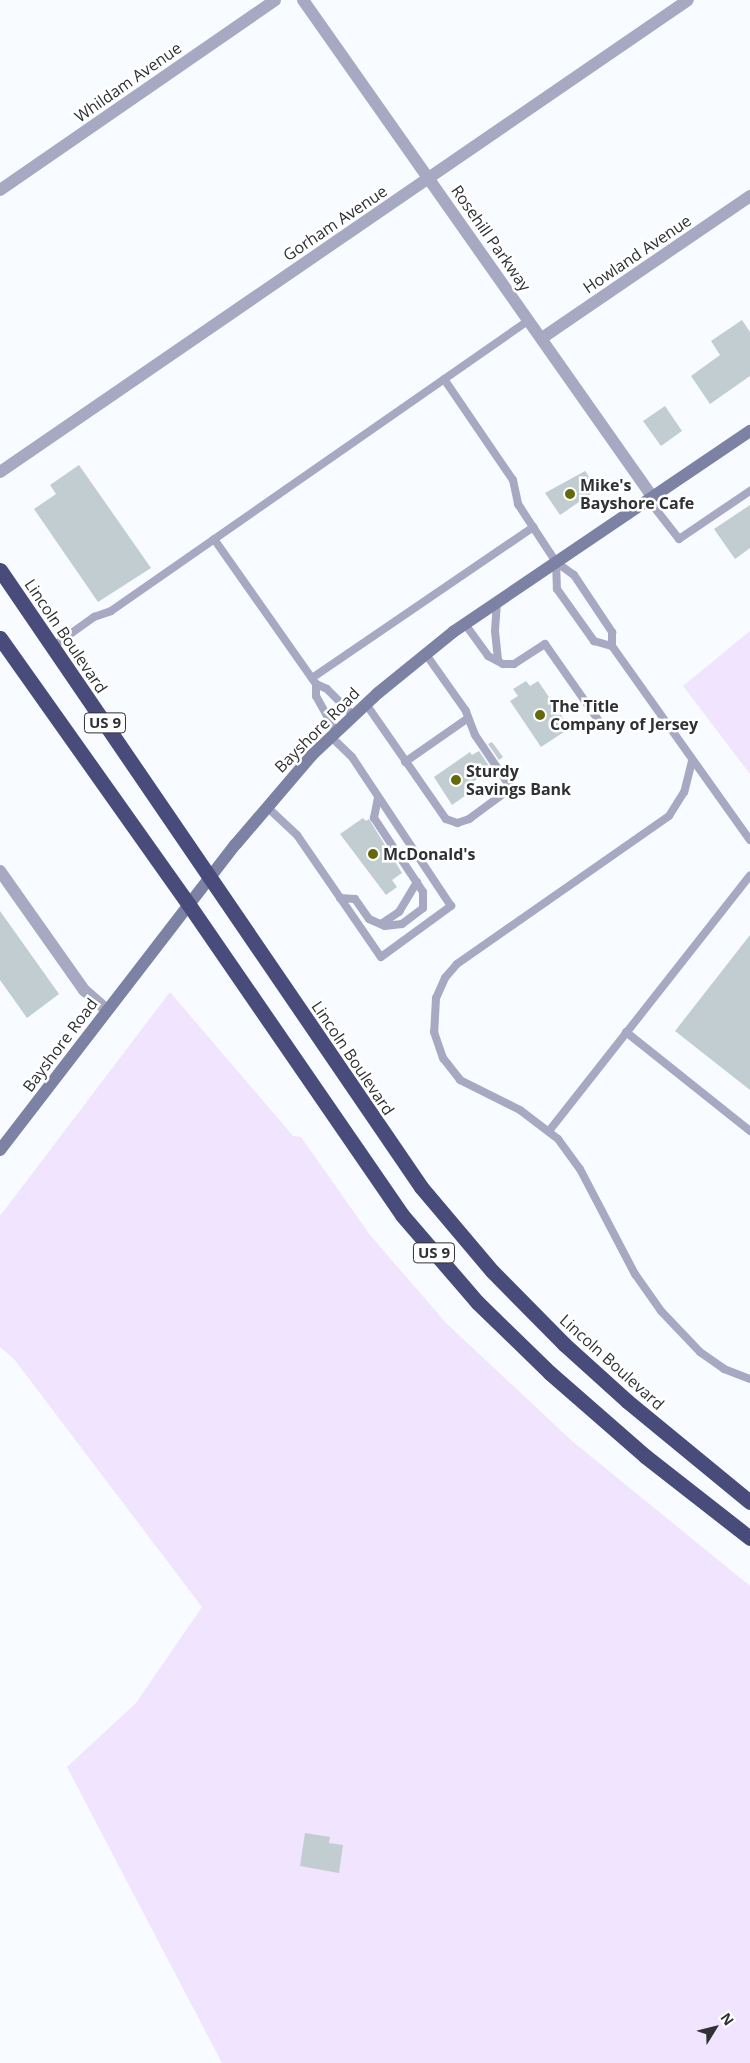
<!DOCTYPE html>
<style>
body{margin:0}
#map{position:relative;width:750px;height:2063px;overflow:hidden;background:#f8fbff;font-family:"Open Sans",sans-serif}
div>[style]{position:absolute}
.green>*{inset:0;background:#f1e4fe}
.building>*{inset:0;background:#c2cdd1}
.lane>*{height:8px;margin:-4px;padding:0 4px;transform-origin:4px;border-radius:4px;background:#a6a9c1}
.street>*{height:12px;margin:-6px;padding:0 6px;transform-origin:6px;border-radius:6px;background:#a6a9c1}
.secondary>*{height:12px;margin:-6px;padding:0 6px;transform-origin:6px;border-radius:6px;background:#7d81a3}
.highway>*{height:15px;margin:-7.5px;padding:0 7.5px;transform-origin:7.5px;border-radius:7.5px;background:#494c7b}
.dots>*{width:14px;height:14px;translate:-50% -50%;box-sizing:border-box;border:2px solid #fff;border-radius:50%}
span{translate:-50% -50%;white-space:nowrap;text-align:center;line-height:1.15;-webkit-text-stroke:5px #fff;paint-order:stroke}
.shield-label span{padding:1px 4px;background:#fff;border:1px solid;border-radius:4px;-webkit-text-stroke-width:0}
.shield-label{font-size:15px;color:#2f3134;font-weight:700}
.street-label{font-size:16px;color:#2f3134}
.poi-label{font-size:16px;color:#2f3134;font-weight:700}
.left{translate:0 -50%;text-align:left}
.north{position:absolute;left:690px;top:2003px;width:50px;height:50px;-webkit-text-stroke:4px #fff;paint-order:stroke;rotate:54deg;font-size:14px;font-weight:700;line-height:20px;text-align:center;color:#2f3134}
.north::after{content:'';display:block;margin:auto;width:18px;height:22px;background:#2f3134;clip-path:polygon(50% 0,100% 100%,50% 72%,0 100%)}
</style>
<div id="map">
<div class="green">
<i style="clip-path:polygon(750px 631px,750px 774px,683px 686px)"></i>
<i style="clip-path:polygon(170px 992px,293px 1136px,301px 1137px,370px 1235px,446px 1323px,572px 1441px,750px 1586px,750px 2063px,222px 2063px,67px 1767px,136px 1703px,202px 1607px,14px 1359px,0 1347px,0 1216px)"></i>
</div>
<div class="building">
<i style="clip-path:polygon(742px 320px,750px 332px,750px 376px,710px 404px,691px 376px,720px 355px,711px 341px)"></i>
<i style="clip-path:polygon(665px 406px,682px 431px,661px 446px,643px 421px)"></i>
<i style="clip-path:polygon(79px 465px,151px 568px,98px 602px,34px 509px,56px 494px,50px 485px)"></i>
<i style="clip-path:polygon(585px 471px,598px 489px,560px 515px,545px 493px)"></i>
<i style="clip-path:polygon(750px 505px,750px 548px,735px 559px,714px 529px)"></i>
<i style="clip-path:polygon(526px 681px,530px 686px,538px 681px,570px 728px,541px 747px,510px 701px,518px 696px,513px 689px)"></i>
<i style="clip-path:polygon(492px 742px,503px 757px,499px 760px,488px 744px)"></i>
<i style="clip-path:polygon(479px 751px,489px 766px,483px 771px,485px 774px,471px 783px,475px 789px,452px 805px,434px 777px,470px 752px,472px 755px)"></i>
<i style="clip-path:polygon(363px 818px,366px 821px,369px 819px,402px 873px,392px 880px,397px 887px,386px 895px,340px 834px)"></i>
<i style="clip-path:polygon(0 911px,59px 994px,27px 1018px,0 980px)"></i>
<i style="clip-path:polygon(750px 935px,750px 1090px,675px 1031px)"></i>
<i style="clip-path:polygon(305px 1833px,330px 1837px,329px 1843px,343px 1845px,339px 1873px,300px 1866px)"></i>
</div>
<div class="lane">
<i style="left:444px;top:379px;width:122px;rotate:55.7deg"></i>
<i style="left:513px;top:480px;width:25px;rotate:78deg"></i>
<i style="left:518px;top:504px;width:27px;rotate:57deg"></i>
<i style="left:533px;top:527px;width:42px;rotate:56.7deg"></i>
<i style="left:556px;top:562px;width:22px;rotate:36deg"></i>
<i style="left:574px;top:575px;width:69px;rotate:56.3deg"></i>
<i style="left:612px;top:632px;width:14px;rotate:90deg"></i>
<i style="left:612px;top:646px;width:238px;rotate:54.6deg"></i>
<i style="left:647px;top:498px;width:52px;rotate:52deg"></i>
<i style="left:679px;top:539px;width:86px;rotate:-34.1deg"></i>
<i style="left:214px;top:539px;width:177px;rotate:54.9deg"></i>
<i style="left:316px;top:684px;width:12px;rotate:24deg"></i>
<i style="left:327px;top:689px;width:38px;rotate:45deg"></i>
<i style="left:556px;top:562px;width:27px;rotate:88deg"></i>
<i style="left:557px;top:589px;width:64px;rotate:54.6deg"></i>
<i style="left:594px;top:641px;width:19px;rotate:16deg"></i>
<i style="left:497px;top:602px;width:29px;rotate:94deg"></i>
<i style="left:495px;top:631px;width:28px;rotate:84deg"></i>
<i style="left:465px;top:624px;width:39px;rotate:54deg"></i>
<i style="left:488px;top:656px;width:17px;rotate:28deg"></i>
<i style="left:503px;top:664px;width:11px"></i>
<i style="left:514px;top:664px;width:37px;rotate:-33deg"></i>
<i style="left:545px;top:644px;width:94px;rotate:55deg"></i>
<i style="left:52px;top:647px;width:52px;rotate:-35.5deg"></i>
<i style="left:94px;top:617px;width:18px;rotate:-19deg"></i>
<i style="left:111px;top:611px;width:509px;rotate:-34.84deg"></i>
<i style="left:312px;top:678px;width:268px;rotate:-34.3deg"></i>
<i style="left:316px;top:684px;width:12px;rotate:90deg"></i>
<i style="left:316px;top:696px;width:41px;rotate:60.9deg"></i>
<i style="left:366px;top:704px;width:140px;rotate:55.2deg"></i>
<i style="left:446px;top:819px;width:12px;rotate:20deg"></i>
<i style="left:457px;top:823px;width:13px;rotate:-18deg"></i>
<i style="left:469px;top:819px;width:52px;rotate:-36.4deg"></i>
<i style="left:511px;top:788px;width:64px;rotate:-124.2deg"></i>
<i style="left:475px;top:735px;width:26px;rotate:-111deg"></i>
<i style="left:466px;top:711px;width:71px;rotate:-125.3deg"></i>
<i style="left:692px;top:761px;width:32px;rotate:104deg"></i>
<i style="left:684px;top:792px;width:28px;rotate:122deg"></i>
<i style="left:669px;top:816px;width:259px;rotate:145.1deg"></i>
<i style="left:457px;top:964px;width:18px;rotate:131deg"></i>
<i style="left:445px;top:978px;width:22px;rotate:114deg"></i>
<i style="left:436px;top:998px;width:34px;rotate:93deg"></i>
<i style="left:434px;top:1032px;width:28px;rotate:71deg"></i>
<i style="left:443px;top:1058px;width:28px;rotate:52deg"></i>
<i style="left:460px;top:1080px;width:67px;rotate:26.6deg"></i>
<i style="left:520px;top:1110px;width:48px;rotate:37.3deg"></i>
<i style="left:558px;top:1139px;width:37px;rotate:54deg"></i>
<i style="left:580px;top:1169px;width:119px;rotate:62.4deg"></i>
<i style="left:635px;top:1274px;width:45px;rotate:54.9deg"></i>
<i style="left:661px;top:1311px;width:57px;rotate:46.4deg"></i>
<i style="left:700px;top:1352px;width:29px;rotate:35deg"></i>
<i style="left:724px;top:1369px;width:28px;rotate:21deg"></i>
<i style="left:405px;top:762px;width:77px;rotate:-34.9deg"></i>
<i style="left:267px;top:807px;width:41px;rotate:43deg"></i>
<i style="left:297px;top:835px;width:148px;rotate:55.5deg"></i>
<i style="left:381px;top:957px;width:87px;rotate:-36.1deg"></i>
<i style="left:451px;top:906px;width:179px;rotate:-123.6deg"></i>
<i style="left:352px;top:757px;width:29px;rotate:-136deg"></i>
<i style="left:340px;top:898px;width:15px;rotate:4deg"></i>
<i style="left:355px;top:899px;width:24px;rotate:55deg"></i>
<i style="left:369px;top:919px;width:17px;rotate:24deg"></i>
<i style="left:385px;top:926px;width:17px;rotate:-7deg"></i>
<i style="left:402px;top:924px;width:26px;rotate:-37deg"></i>
<i style="left:423px;top:908px;width:16px;rotate:-90deg"></i>
<i style="left:423px;top:892px;width:89px;rotate:-123.5deg"></i>
<i style="left:374px;top:818px;width:21px;rotate:-79deg"></i>
<i style="left:381px;top:924px;width:22px;rotate:-34deg"></i>
<i style="left:399px;top:912px;width:35px;rotate:-59deg"></i>
<i style="left:626px;top:1032px;width:159px;rotate:38.6deg"></i>
<i style="left:549px;top:1131px;width:325px;rotate:-51.8deg"></i>
</div>
<div class="street">
<i style="left:303px;top:0;width:605px;rotate:54.89deg"></i>
<i style="left:0;top:190px;width:334px;rotate:-34.6deg"></i>
<i style="left:542px;top:338px;width:252px;rotate:-34.3deg"></i>
<i style="left:0;top:472px;width:834px;rotate:-34.45deg"></i>
<i style="left:0;top:871px;width:146px;rotate:54.8deg"></i>
<i style="left:84px;top:990px;width:30px;rotate:41deg"></i>
</div>
<div class="secondary">
<i style="left:0;top:1150px;width:386px;rotate:-52.4deg"></i>
<i style="left:236px;top:844px;width:117px;rotate:-49.5deg"></i>
<i style="left:312px;top:755px;width:91px;rotate:-43.2deg"></i>
<i style="left:378px;top:693px;width:97px;rotate:-39.1deg"></i>
<i style="left:453px;top:632px;width:359px;rotate:-34.1deg"></i>
</div>
<div class="highway">
<i style="left:0;top:570px;width:747px;rotate:55.69deg"></i>
<i style="left:421px;top:1187px;width:110px;rotate:49.8deg"></i>
<i style="left:492px;top:1271px;width:103px;rotate:45.4deg"></i>
<i style="left:564px;top:1344px;width:85px;rotate:42.1deg"></i>
<i style="left:627px;top:1401px;width:159px;rotate:39.4deg"></i>
<i style="left:0;top:638px;width:327px;rotate:54.7deg"></i>
<i style="left:189px;top:905px;width:376px;rotate:55.5deg"></i>
<i style="left:402px;top:1215px;width:115px;rotate:49.2deg"></i>
<i style="left:477px;top:1302px;width:102px;rotate:44.2deg"></i>
<i style="left:550px;top:1373px;width:126px;rotate:41.1deg"></i>
<i style="left:645px;top:1456px;width:133px;rotate:38deg"></i>
</div>
<div class="dots">
<i style="left:570px;top:494px;background:#646a0b"></i>
<i style="left:540px;top:715px;background:#646a0b"></i>
<i style="left:456px;top:780px;background:#646a0b"></i>
<i style="left:373px;top:854px;background:#646a0b"></i>
</div>
<div class="shield-label">
<span style="left:105px;top:723px">US 9</span>
<span style="left:434px;top:1253px">US 9</span>
</div>
<div class="street-label">
<span style="left:128px;top:82px;rotate:-35deg">Whildam Avenue</span>
<span style="left:335px;top:223px;rotate:-34deg">Gorham Avenue</span>
<span style="left:491px;top:238px;rotate:55deg">Rosehill Parkway</span>
<span style="left:637px;top:254px;rotate:-34deg">Howland Avenue</span>
<span style="left:66px;top:636px;rotate:56deg">Lincoln Boulevard</span>
<span style="left:317px;top:730px;rotate:-45deg">Bayshore Road</span>
<span style="left:60px;top:1045px;rotate:-53deg">Bayshore Road</span>
<span style="left:353px;top:1058px;rotate:56deg">Lincoln Boulevard</span>
<span style="left:612px;top:1362px;rotate:42deg">Lincoln Boulevard</span>
</div>
<div class="poi-label">
<span class="left" style="left:580px;top:494px">Mike's<br>Bayshore Cafe</span>
<span class="left" style="left:550px;top:715px">The Title<br>Company of Jersey</span>
<span class="left" style="left:466px;top:780px">Sturdy<br>Savings Bank</span>
<span class="left" style="left:383px;top:854px">McDonald's</span>
</div>
<div class="north">N</div>
</div>
